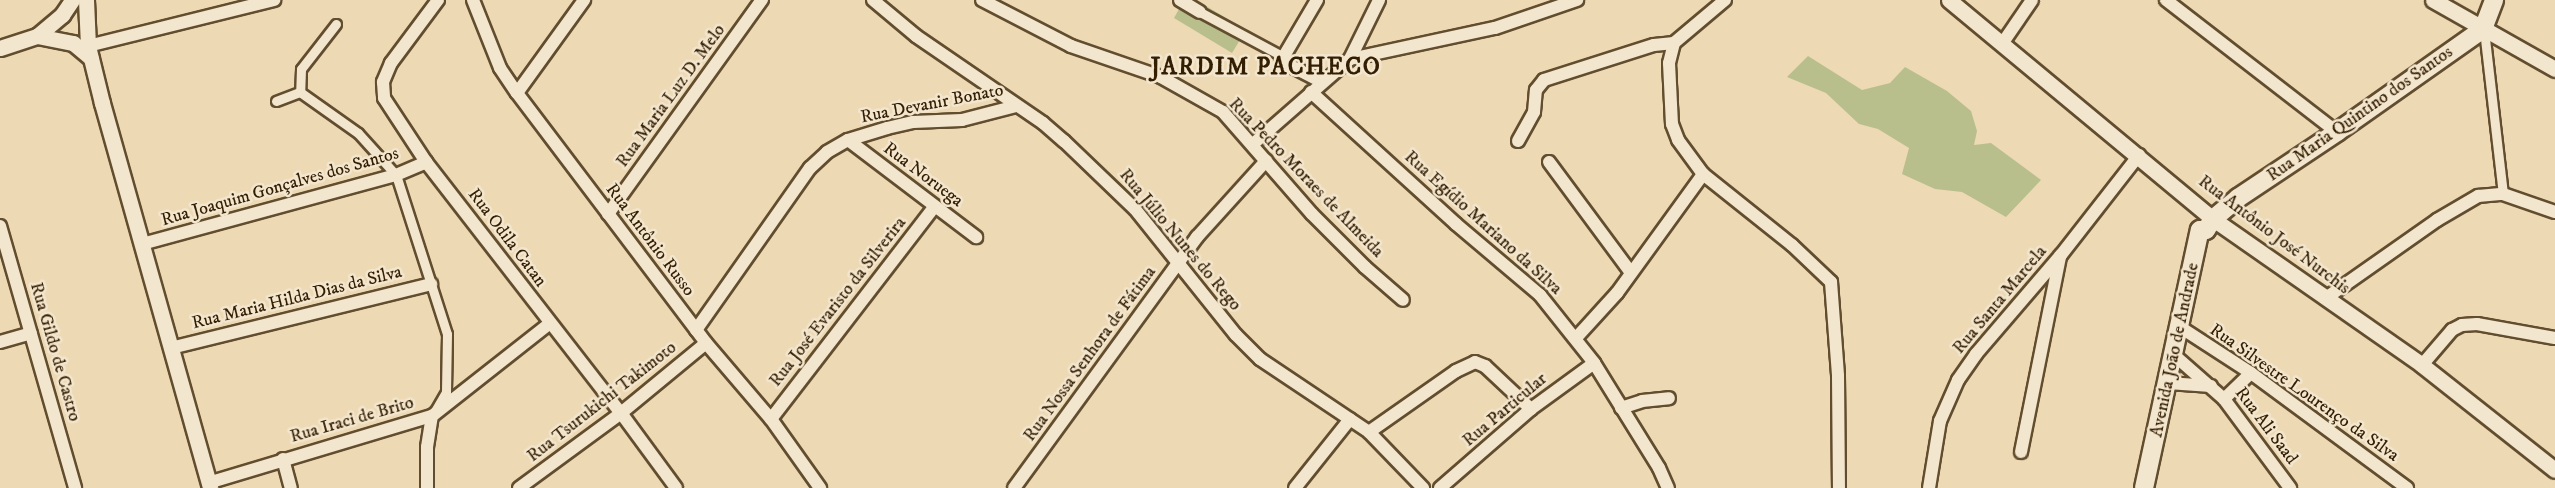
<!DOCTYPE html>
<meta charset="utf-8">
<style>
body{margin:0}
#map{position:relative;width:2555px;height:488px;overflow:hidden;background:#edd9b4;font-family:"IM FELL DW Pica",serif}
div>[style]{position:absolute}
.green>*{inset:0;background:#b9bf8c}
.roads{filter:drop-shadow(2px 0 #624d2e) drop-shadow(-2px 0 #624d2e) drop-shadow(0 2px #624d2e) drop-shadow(0 -2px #624d2e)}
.pedestrian>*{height:9px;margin:-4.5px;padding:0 4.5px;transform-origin:4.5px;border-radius:4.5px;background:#f3e6ce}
.minor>*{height:12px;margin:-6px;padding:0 6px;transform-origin:6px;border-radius:6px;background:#f3e6ce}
.tertiary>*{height:15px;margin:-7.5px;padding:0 7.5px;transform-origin:7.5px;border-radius:7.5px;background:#f3e6ce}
.secondary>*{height:18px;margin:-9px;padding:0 9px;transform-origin:9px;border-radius:9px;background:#f3e6ce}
span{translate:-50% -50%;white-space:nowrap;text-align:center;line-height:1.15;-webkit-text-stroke:5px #f3e6ce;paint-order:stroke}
.street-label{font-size:18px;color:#341e02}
.district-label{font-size:24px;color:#341e02;font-weight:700;letter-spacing:1.5px}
</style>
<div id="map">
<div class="green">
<i style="clip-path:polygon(1184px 0,1196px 0,1246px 30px,1232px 53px,1174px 18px)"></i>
<i style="clip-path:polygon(1808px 56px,1862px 90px,1890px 83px,1905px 67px,1947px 91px,1971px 111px,1977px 131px,1974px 145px,1991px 143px,2041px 180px,2006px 217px,1962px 192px,1935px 189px,1902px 174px,1909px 148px,1878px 129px,1859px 124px,1826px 93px,1787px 77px)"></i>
</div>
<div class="roads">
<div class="pedestrian">
<i style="left:1200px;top:12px;width:95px;rotate:28.2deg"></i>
<i style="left:336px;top:24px;width:57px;rotate:127.9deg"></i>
<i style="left:301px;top:69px;width:23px;rotate:92deg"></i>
<i style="left:300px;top:92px;width:71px;rotate:35.3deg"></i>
<i style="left:358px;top:133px;width:57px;rotate:47.9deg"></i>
<i style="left:396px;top:175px;width:167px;rotate:72.2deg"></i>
<i style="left:447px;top:334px;width:58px;rotate:91deg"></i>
<i style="left:446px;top:392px;width:22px;rotate:120deg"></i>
<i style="left:2484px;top:30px;width:165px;rotate:83.4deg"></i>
<i style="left:276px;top:101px;width:26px;rotate:-21deg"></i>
</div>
<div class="minor">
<i style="left:438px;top:0;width:79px;rotate:126.7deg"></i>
<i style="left:391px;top:63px;width:21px;rotate:113deg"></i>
<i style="left:383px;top:82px;width:16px;rotate:86deg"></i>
<i style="left:384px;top:98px;width:77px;rotate:56.7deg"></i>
<i style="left:426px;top:162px;width:318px;rotate:52.2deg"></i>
<i style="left:621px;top:413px;width:93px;rotate:53.7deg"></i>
<i style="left:473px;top:0;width:73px;rotate:68.3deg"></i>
<i style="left:500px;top:68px;width:30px;rotate:56deg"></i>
<i style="left:517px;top:93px;width:313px;rotate:52.9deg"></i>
<i style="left:706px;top:343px;width:100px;rotate:49.5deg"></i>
<i style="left:771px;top:419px;width:85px;rotate:54.6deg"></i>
<i style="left:873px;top:0;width:56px;rotate:39.9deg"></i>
<i style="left:916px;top:36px;width:154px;rotate:34.4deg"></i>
<i style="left:1043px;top:123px;width:28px;rotate:41deg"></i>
<i style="left:1064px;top:141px;width:98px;rotate:43.8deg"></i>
<i style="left:1135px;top:209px;width:161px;rotate:51.3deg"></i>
<i style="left:1236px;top:335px;width:34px;rotate:45deg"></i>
<i style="left:1260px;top:359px;width:131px;rotate:33.8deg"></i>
<i style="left:1369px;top:432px;width:78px;rotate:46deg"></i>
<i style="left:982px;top:0;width:100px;rotate:27.3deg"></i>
<i style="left:1071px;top:46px;width:95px;rotate:19deg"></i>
<i style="left:1161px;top:77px;width:71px;rotate:29.4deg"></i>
<i style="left:1223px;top:112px;width:135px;rotate:48.9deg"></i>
<i style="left:1312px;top:214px;width:75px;rotate:45deg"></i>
<i style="left:1365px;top:267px;width:50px;rotate:41deg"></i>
<i style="left:1180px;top:0;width:23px;rotate:31deg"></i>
<i style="left:1317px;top:0;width:71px;rotate:120.5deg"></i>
<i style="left:1281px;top:61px;width:46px;rotate:27.1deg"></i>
<i style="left:1725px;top:0;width:67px;rotate:139.9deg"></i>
<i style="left:1674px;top:43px;width:21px;rotate:104deg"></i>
<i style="left:1669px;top:63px;width:61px;rotate:87.2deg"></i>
<i style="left:1672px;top:124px;width:17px;rotate:69deg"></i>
<i style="left:1678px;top:140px;width:42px;rotate:53.7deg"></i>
<i style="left:1703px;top:174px;width:114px;rotate:38.6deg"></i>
<i style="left:1792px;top:245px;width:54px;rotate:43.5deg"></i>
<i style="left:1831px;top:282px;width:94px;rotate:85.7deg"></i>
<i style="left:1838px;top:376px;width:112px;rotate:89.5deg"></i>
<i style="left:2166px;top:0;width:216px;rotate:37.7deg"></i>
<i style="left:2002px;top:44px;width:53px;rotate:-55.7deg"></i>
<i style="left:88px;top:46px;width:192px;rotate:-13.9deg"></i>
<i style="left:1350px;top:59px;width:66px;rotate:-63.8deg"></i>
<i style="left:1311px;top:92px;width:196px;rotate:42.3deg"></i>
<i style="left:1456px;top:224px;width:110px;rotate:40.2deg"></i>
<i style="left:1540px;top:295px;width:87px;rotate:51.5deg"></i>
<i style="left:1594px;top:363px;width:123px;rotate:58.2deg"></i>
<i style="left:1659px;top:468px;width:22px;rotate:66deg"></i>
<i style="left:517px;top:93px;width:115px;rotate:-54.2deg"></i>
<i style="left:848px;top:140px;width:161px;rotate:37.2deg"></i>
<i style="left:1518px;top:141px;width:33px;rotate:-61deg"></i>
<i style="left:1534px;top:112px;width:22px;rotate:-85deg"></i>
<i style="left:1536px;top:90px;width:13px;rotate:-51deg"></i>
<i style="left:1544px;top:80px;width:115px;rotate:-17.7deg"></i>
<i style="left:1654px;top:45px;width:20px;rotate:-6deg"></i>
<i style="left:1253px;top:144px;width:129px;rotate:-41.2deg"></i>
<i style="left:1350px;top:59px;width:148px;rotate:-12.1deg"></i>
<i style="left:1495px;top:28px;width:87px;rotate:-18.9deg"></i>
<i style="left:1549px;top:162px;width:138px;rotate:53.5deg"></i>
<i style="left:608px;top:214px;width:264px;rotate:-54.3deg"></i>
<i style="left:0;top:226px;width:273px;rotate:74deg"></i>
<i style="left:142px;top:244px;width:263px;rotate:-15.2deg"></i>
<i style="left:396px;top:175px;width:33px;rotate:-23deg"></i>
<i style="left:2326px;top:298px;width:136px;rotate:-35.1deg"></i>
<i style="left:2437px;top:220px;width:48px;rotate:-30.3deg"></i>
<i style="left:2478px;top:196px;width:25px;rotate:-5deg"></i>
<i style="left:2503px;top:194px;width:55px;rotate:19.1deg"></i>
<i style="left:2180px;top:327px;width:85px;rotate:32.9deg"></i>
<i style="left:2251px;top:373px;width:194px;rotate:36.4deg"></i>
<i style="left:696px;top:330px;width:198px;rotate:-54.9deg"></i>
<i style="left:810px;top:168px;width:23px;rotate:-43deg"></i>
<i style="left:827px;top:152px;width:24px;rotate:-30deg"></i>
<i style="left:848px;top:140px;width:41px;rotate:-17.1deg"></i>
<i style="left:887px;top:128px;width:27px;rotate:-13deg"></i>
<i style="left:913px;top:122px;width:49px;rotate:-2.3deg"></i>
<i style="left:962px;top:120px;width:56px;rotate:-14.5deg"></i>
<i style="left:1576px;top:338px;width:61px;rotate:-47.7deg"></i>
<i style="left:1617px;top:293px;width:147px;rotate:-54.1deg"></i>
<i style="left:0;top:342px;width:32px;rotate:-16deg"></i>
<i style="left:171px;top:348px;width:268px;rotate:-13.8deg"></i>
<i style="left:2174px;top:355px;width:67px;rotate:41.3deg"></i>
<i style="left:2224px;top:399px;width:111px;rotate:53.4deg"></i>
<i style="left:2422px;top:365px;width:46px;rotate:-49.4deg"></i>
<i style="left:2452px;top:330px;width:11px;rotate:-27deg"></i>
<i style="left:2462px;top:325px;width:15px;rotate:-4deg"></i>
<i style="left:2477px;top:324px;width:79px;rotate:10.2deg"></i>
<i style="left:2168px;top:383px;width:43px;rotate:4deg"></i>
<i style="left:2224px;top:399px;width:37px;rotate:-44deg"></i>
<i style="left:1621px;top:408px;width:22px;rotate:-18deg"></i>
<i style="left:1642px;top:401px;width:27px;rotate:-6deg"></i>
<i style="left:771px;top:419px;width:267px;rotate:-52.4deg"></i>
<i style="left:1369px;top:432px;width:106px;rotate:-35deg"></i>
<i style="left:1456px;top:371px;width:21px;rotate:-25deg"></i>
<i style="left:1475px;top:362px;width:11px;rotate:22deg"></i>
<i style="left:1485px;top:366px;width:63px;rotate:43.1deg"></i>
<i style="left:2021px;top:452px;width:200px;rotate:-78.7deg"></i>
<i style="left:283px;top:459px;width:30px;rotate:75deg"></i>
<i style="left:208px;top:483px;width:234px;rotate:-16.7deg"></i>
<i style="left:432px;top:416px;width:149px;rotate:-38.2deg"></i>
<i style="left:427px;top:488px;width:41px;rotate:-90deg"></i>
<i style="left:427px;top:447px;width:31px;rotate:-81deg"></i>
<i style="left:519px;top:488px;width:127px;rotate:-36.3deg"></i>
<i style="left:621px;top:413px;width:110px;rotate:-39.5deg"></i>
<i style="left:1014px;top:488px;width:311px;rotate:-53.9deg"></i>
<i style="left:1197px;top:237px;width:103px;rotate:-47.8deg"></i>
<i style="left:1295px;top:488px;width:88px;rotate:-51.4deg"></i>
<i style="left:1440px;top:488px;width:121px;rotate:-41deg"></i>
<i style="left:1531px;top:409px;width:78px;rotate:-36.1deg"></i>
<i style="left:1929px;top:488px;width:68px;rotate:-80.7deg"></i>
<i style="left:1940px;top:421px;width:45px;rotate:-66.3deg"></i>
<i style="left:1958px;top:380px;width:32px;rotate:-55deg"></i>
<i style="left:1976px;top:354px;width:130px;rotate:-49.4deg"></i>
<i style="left:2061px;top:255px;width:127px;rotate:-52deg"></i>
</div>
<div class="tertiary">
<i style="left:86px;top:0;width:46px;rotate:87.5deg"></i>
<i style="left:88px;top:46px;width:59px;rotate:76.2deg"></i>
<i style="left:102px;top:103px;width:400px;rotate:74.3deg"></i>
<i style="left:1949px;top:0;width:343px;rotate:39.7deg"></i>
<i style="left:2213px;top:219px;width:255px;rotate:34.9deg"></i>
<i style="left:2422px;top:365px;width:169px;rotate:38.3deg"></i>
<i style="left:2433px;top:0;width:140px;rotate:29.5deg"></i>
<i style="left:37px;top:36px;width:37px;rotate:11deg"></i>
<i style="left:73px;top:43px;width:23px;rotate:40deg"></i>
<i style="left:0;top:48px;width:39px;rotate:-18deg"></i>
<i style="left:37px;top:36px;width:33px;rotate:-40deg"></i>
<i style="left:62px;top:15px;width:18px;rotate:-56deg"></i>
</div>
<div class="secondary">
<i style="left:2144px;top:488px;width:264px;rotate:-77.8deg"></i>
<i style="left:2200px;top:230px;width:6px"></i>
<i style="left:2206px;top:230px;width:13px;rotate:-58deg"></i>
<i style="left:2213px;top:219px;width:33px;rotate:-40deg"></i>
<i style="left:2238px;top:198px;width:119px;rotate:-33.7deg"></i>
<i style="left:2337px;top:132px;width:179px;rotate:-35.2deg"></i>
<i style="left:2483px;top:29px;width:31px;rotate:-69deg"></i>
</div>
</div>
<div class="street-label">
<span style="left:671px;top:96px;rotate:-54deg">Rua Maria Luz D. Melo</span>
<span style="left:932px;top:104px;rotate:-11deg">Rua Devanir Bonato</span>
<span style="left:2360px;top:114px;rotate:-35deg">Rua Maria Quintino dos Santos</span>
<span style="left:923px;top:175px;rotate:37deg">Rua Noruega</span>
<span style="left:1306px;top:178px;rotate:46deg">Rua Pedro Moraes de Almeida</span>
<span style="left:280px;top:187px;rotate:-16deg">Rua Joaquim Gonçalves dos Santos</span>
<span style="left:1483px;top:223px;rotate:42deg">Rua Egídio Mariano da Silva</span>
<span style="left:2274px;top:235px;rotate:37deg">Rua Antônio José Nurchis</span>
<span style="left:507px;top:238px;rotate:53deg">Rua Odila Catan</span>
<span style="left:650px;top:240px;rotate:53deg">Rua Antônio Russo</span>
<span style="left:1180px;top:240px;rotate:50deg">Rua Júlio Nunes do Rego</span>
<span style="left:297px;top:298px;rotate:-14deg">Rua Maria Hilda Dias da Silva</span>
<span style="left:2000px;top:300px;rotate:-50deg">Rua Santa Marcela</span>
<span style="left:838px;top:302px;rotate:-52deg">Rua José Evaristo da Silverira</span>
<span style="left:2175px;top:350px;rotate:-78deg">Avenida João de Andrade</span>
<span style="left:55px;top:352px;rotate:74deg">Rua Gildo de Castro</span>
<span style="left:1090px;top:354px;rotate:-54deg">Rua Nossa Senhora de Fátima</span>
<span style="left:2304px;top:393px;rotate:35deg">Rua Silvestre Lourenço da Silva</span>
<span style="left:602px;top:402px;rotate:-38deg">Rua Tsurukichi Takimoto</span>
<span style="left:1505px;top:410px;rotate:-40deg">Rua Particular</span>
<span style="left:352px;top:420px;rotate:-16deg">Rua Iraci de Brito</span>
<span style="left:2266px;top:426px;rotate:53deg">Rua Ali Saad</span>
</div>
<div class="district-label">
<span style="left:1266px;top:68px">JARDIM PACHECO</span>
</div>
</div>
